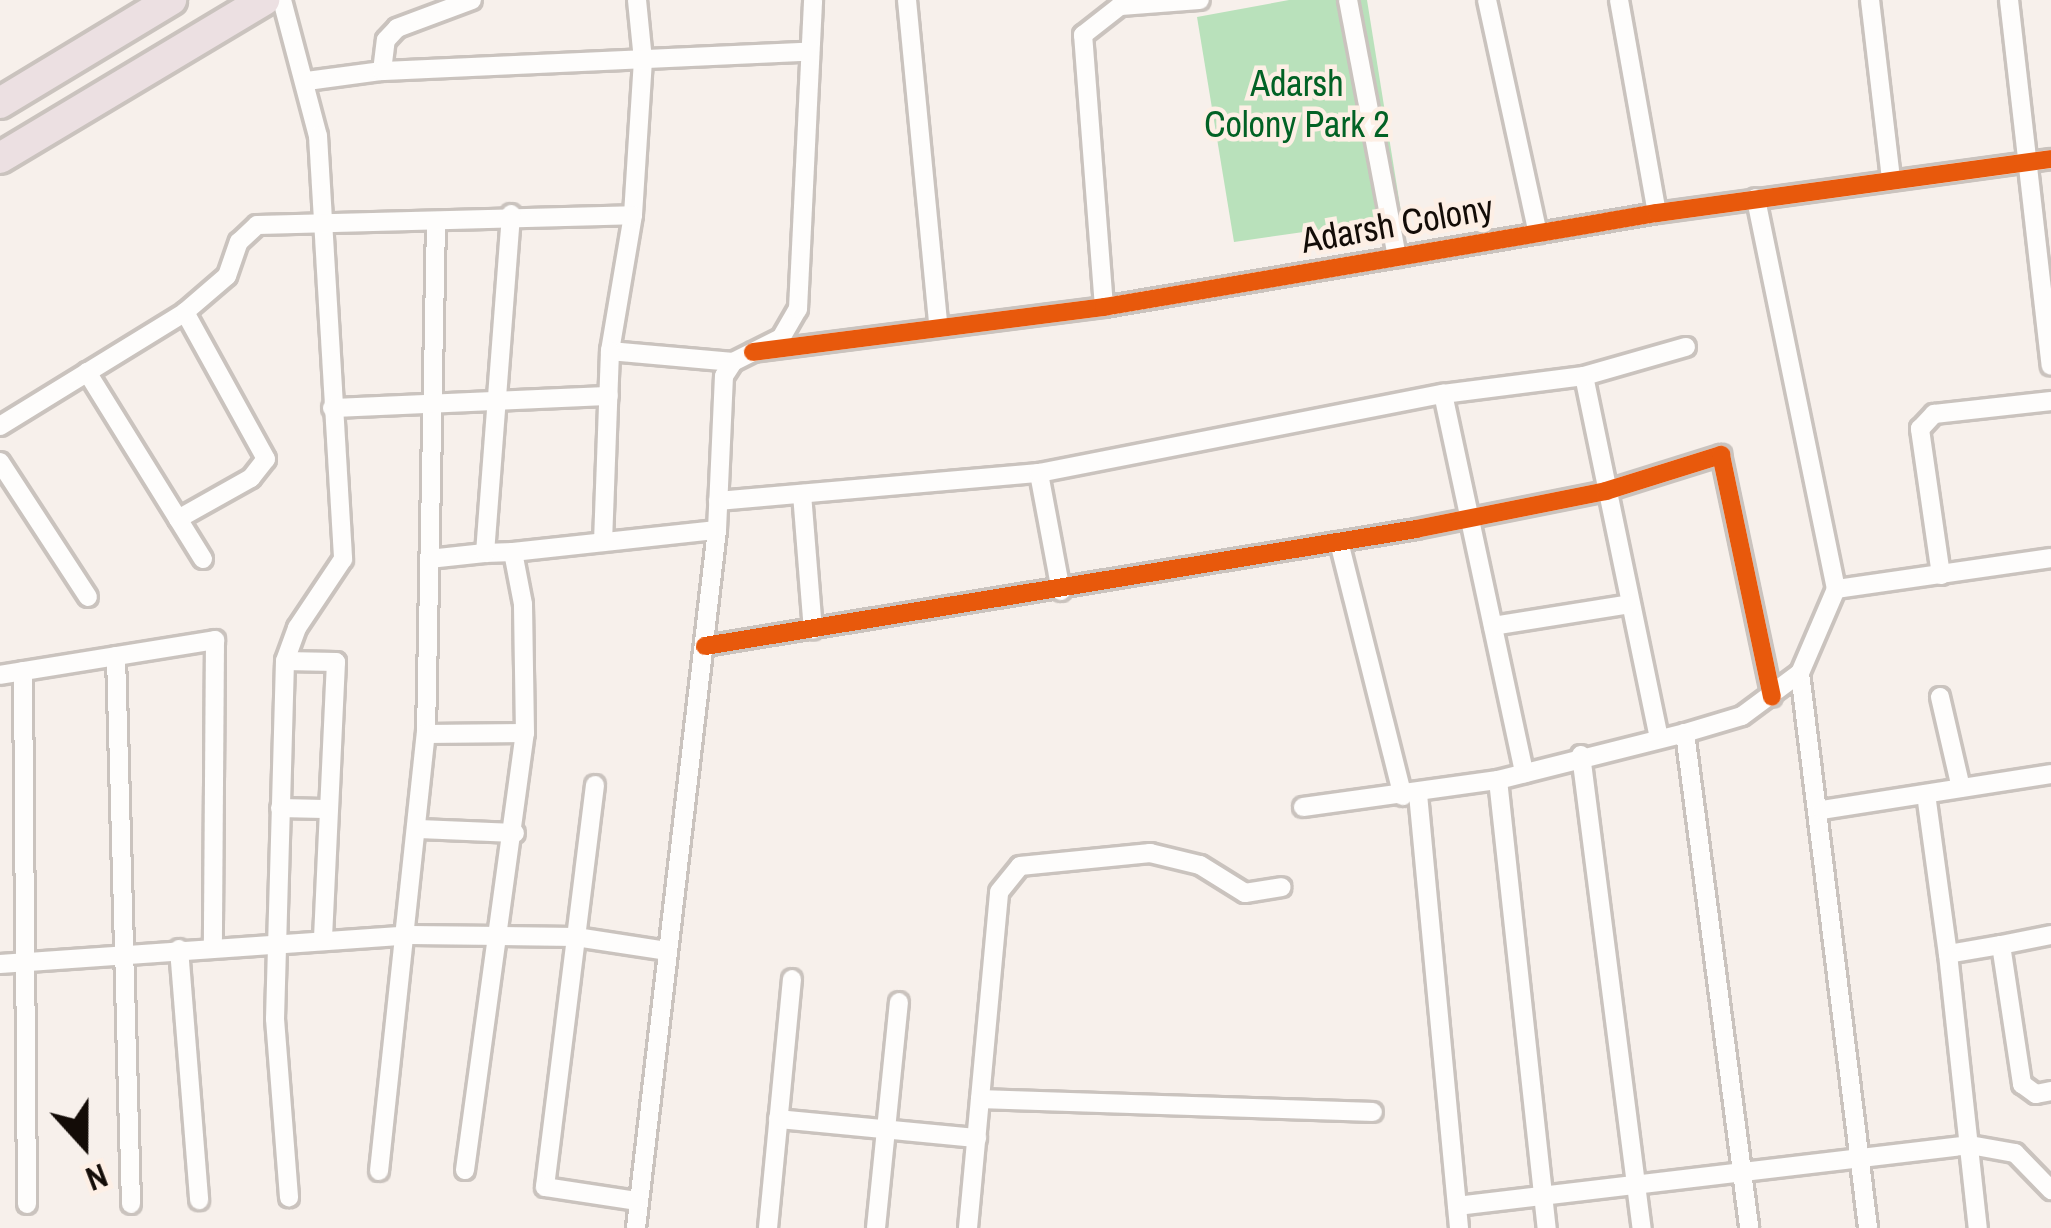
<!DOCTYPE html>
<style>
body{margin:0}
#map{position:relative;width:2051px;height:1228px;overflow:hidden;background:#f7f0eb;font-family:"Archivo Narrow",sans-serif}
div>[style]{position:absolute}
.green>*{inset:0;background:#b9e1bb}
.roads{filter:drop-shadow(3px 0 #cac3be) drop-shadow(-3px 0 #cac3be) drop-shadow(0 3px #cac3be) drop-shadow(0 -3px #cac3be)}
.minor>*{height:18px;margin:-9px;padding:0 9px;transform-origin:9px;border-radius:9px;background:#fefdfc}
.trunk>*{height:30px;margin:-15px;padding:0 15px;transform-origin:15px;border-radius:15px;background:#ece0e2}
.cycleway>*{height:18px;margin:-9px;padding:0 9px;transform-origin:9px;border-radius:9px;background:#e8590c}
span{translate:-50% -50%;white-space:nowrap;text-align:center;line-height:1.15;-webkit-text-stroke:9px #fdefe5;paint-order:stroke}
.park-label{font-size:36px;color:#026225}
.street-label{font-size:36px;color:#130c07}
.north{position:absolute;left:24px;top:1084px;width:120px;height:120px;-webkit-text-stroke:9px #fdefe5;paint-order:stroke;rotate:159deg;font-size:33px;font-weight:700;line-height:48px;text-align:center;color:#130c07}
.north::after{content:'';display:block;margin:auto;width:42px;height:54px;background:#130c07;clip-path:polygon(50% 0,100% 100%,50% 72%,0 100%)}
</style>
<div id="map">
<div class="green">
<i style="clip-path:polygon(1289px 0,1367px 0,1402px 218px,1234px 242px,1197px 17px)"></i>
</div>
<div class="roads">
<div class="minor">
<i style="left:282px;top:0;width:141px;rotate:75.2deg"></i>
<i style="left:318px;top:136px;width:424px;rotate:86.6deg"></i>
<i style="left:343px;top:559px;width:83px;rotate:123.7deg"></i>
<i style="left:297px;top:628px;width:35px;rotate:110deg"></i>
<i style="left:285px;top:661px;width:51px;rotate:1.1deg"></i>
<i style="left:336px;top:662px;width:276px;rotate:92.7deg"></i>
<i style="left:637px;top:0;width:60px;rotate:84.3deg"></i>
<i style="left:643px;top:60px;width:155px;rotate:93.7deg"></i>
<i style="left:633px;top:215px;width:138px;rotate:99.6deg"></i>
<i style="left:610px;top:351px;width:123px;rotate:5.1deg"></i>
<i style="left:907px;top:0;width:324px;rotate:84.5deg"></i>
<i style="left:1348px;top:0;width:262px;rotate:79.2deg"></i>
<i style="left:1487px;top:0;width:239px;rotate:77.7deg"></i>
<i style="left:1619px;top:0;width:216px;rotate:79.9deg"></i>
<i style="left:1870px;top:0;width:180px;rotate:83.3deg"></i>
<i style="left:2009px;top:0;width:368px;rotate:83.5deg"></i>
<i style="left:382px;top:71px;width:31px;rotate:-83deg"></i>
<i style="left:386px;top:40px;width:16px;rotate:-47deg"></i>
<i style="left:397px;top:28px;width:80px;rotate:-20.5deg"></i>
<i style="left:307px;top:81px;width:76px;rotate:-7.6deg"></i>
<i style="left:382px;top:71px;width:426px;rotate:-2.6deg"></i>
<i style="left:436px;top:222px;width:512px;rotate:91.12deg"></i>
<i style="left:426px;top:734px;width:99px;rotate:-0.6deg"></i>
<i style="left:1104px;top:307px;width:273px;rotate:-94.4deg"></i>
<i style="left:1083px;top:35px;width:47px;rotate:-38.1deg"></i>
<i style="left:1120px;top:6px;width:80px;rotate:-4.3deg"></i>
<i style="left:753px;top:352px;width:354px;rotate:-7.3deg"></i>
<i style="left:1104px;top:307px;width:561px;rotate:-9.65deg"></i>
<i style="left:1657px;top:213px;width:398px;rotate:-7.8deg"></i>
<i style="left:87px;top:372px;width:220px;rotate:58.2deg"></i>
<i style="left:1584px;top:376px;width:370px;rotate:78.3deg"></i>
<i style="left:1443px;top:394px;width:388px;rotate:77.9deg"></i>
<i style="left:332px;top:408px;width:277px;rotate:-2.5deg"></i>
<i style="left:0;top:426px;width:217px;rotate:-31.6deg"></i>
<i style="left:185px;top:312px;width:55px;rotate:-40.6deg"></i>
<i style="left:227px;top:276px;width:36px;rotate:-71deg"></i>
<i style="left:239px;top:242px;width:25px;rotate:-43deg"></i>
<i style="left:257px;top:225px;width:376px;rotate:-1.5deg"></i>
<i style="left:0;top:462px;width:161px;rotate:56.9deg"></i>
<i style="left:802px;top:494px;width:136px;rotate:85.4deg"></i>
<i style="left:718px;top:501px;width:322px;rotate:-5deg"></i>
<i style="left:178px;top:519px;width:84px;rotate:-29.3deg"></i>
<i style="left:251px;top:478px;width:24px;rotate:-52deg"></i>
<i style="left:266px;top:459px;width:168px;rotate:-118.9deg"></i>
<i style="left:603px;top:542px;width:191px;rotate:-87.9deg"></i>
<i style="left:1339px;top:542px;width:262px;rotate:75.9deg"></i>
<i style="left:513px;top:552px;width:205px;rotate:-6.2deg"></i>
<i style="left:429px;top:559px;width:56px;rotate:-6.1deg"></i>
<i style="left:1941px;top:575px;width:148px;rotate:-98.2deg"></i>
<i style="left:1920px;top:429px;width:21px;rotate:-47deg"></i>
<i style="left:1934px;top:414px;width:118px;rotate:-6.3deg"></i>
<i style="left:1836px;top:589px;width:217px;rotate:-8.2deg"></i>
<i style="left:1061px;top:591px;width:120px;rotate:-100.6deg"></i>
<i style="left:1039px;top:473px;width:412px;rotate:-11.1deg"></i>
<i style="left:1443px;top:394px;width:142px;rotate:-7.3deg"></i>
<i style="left:1584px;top:376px;width:106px;rotate:-15.9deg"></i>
<i style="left:1493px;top:626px;width:139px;rotate:-9.1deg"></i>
<i style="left:705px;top:646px;width:721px;rotate:-9.34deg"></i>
<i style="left:1416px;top:529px;width:194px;rotate:-11.3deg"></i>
<i style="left:1606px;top:491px;width:121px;rotate:-17.4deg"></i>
<i style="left:1721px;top:455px;width:247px;rotate:78.1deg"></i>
<i style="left:116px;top:656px;width:548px;rotate:88.43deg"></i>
<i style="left:285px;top:661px;width:358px;rotate:91.6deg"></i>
<i style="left:275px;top:1019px;width:179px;rotate:85.5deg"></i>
<i style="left:23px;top:671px;width:533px;rotate:89.57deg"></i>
<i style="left:1800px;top:673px;width:559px;rotate:83.01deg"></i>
<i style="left:0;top:675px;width:218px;rotate:-9.2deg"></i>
<i style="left:215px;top:640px;width:307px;rotate:90.4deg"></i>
<i style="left:1940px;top:697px;width:93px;rotate:77deg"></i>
<i style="left:1685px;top:733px;width:499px;rotate:82.6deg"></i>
<i style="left:1581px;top:755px;width:477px;rotate:82.7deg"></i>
<i style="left:1498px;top:780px;width:451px;rotate:83.8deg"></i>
<i style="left:595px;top:785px;width:405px;rotate:97.1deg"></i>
<i style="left:545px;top:1187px;width:93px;rotate:8.7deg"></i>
<i style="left:1418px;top:794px;width:436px;rotate:84.6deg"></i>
<i style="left:1926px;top:794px;width:162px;rotate:82.2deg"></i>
<i style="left:1948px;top:954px;width:54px;rotate:-9.6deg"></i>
<i style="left:1303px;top:807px;width:197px;rotate:-7.9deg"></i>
<i style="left:1498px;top:780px;width:193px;rotate:-14.1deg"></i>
<i style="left:1685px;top:733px;width:59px;rotate:-16.6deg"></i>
<i style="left:1742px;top:716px;width:72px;rotate:-36.6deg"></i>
<i style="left:1800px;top:673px;width:91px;rotate:-66.8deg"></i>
<i style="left:1836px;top:589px;width:399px;rotate:-101.6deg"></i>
<i style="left:280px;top:808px;width:44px;rotate:1.3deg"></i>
<i style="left:1822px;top:810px;width:232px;rotate:-8.9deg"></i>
<i style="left:419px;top:829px;width:96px;rotate:2.4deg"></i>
<i style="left:2051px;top:935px;width:51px;rotate:168.7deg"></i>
<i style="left:2001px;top:945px;width:141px;rotate:81.4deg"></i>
<i style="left:2022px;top:1084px;width:17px;rotate:36deg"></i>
<i style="left:2036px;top:1094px;width:15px;rotate:-11deg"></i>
<i style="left:179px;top:949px;width:252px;rotate:85.4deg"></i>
<i style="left:1948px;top:954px;width:276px;rotate:83.8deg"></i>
<i style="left:0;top:964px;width:411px;rotate:-4deg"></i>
<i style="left:410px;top:935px;width:166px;rotate:0.7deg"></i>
<i style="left:576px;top:937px;width:93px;rotate:8.7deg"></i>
<i style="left:980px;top:1099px;width:393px;rotate:1.9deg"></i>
<i style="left:778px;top:1119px;width:200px;rotate:5.5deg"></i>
<i style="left:465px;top:1170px;width:441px;rotate:-82.2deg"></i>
<i style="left:525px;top:733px;width:129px;rotate:-90.9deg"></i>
<i style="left:523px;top:604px;width:53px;rotate:-100.9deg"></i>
<i style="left:513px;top:552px;width:28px;rotate:178deg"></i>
<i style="left:485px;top:553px;width:340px;rotate:-85.6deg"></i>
<i style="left:379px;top:1171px;width:440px;rotate:-83.9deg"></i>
<i style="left:1457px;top:1206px;width:517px;rotate:-6.78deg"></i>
<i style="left:1970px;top:1145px;width:46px;rotate:10.1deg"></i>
<i style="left:2015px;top:1153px;width:52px;rotate:45.8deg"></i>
<i style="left:636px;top:1228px;width:703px;rotate:-83.38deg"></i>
<i style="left:717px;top:530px;width:154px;rotate:-87.4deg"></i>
<i style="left:724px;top:376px;width:17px;rotate:-57deg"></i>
<i style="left:733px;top:362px;width:54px;rotate:-26.6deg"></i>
<i style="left:781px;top:338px;width:34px;rotate:-60deg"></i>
<i style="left:798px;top:309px;width:309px;rotate:-87.2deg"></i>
<i style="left:768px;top:1228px;width:250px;rotate:-84.5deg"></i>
<i style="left:876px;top:1228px;width:227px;rotate:-84.2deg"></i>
<i style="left:968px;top:1228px;width:337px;rotate:-84.7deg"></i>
<i style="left:999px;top:892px;width:33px;rotate:-51deg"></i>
<i style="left:1020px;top:866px;width:131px;rotate:-5.7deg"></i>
<i style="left:1150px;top:853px;width:51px;rotate:13.5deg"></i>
<i style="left:1200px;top:865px;width:53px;rotate:31.9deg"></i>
<i style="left:1245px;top:893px;width:37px;rotate:-9deg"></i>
</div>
<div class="trunk">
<i style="left:0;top:103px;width:200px;rotate:-31.1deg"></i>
<i style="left:0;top:158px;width:308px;rotate:-30.9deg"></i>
</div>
</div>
<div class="cycleway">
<i style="left:753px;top:352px;width:354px;rotate:-7.3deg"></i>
<i style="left:1104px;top:307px;width:561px;rotate:-9.65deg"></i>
<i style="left:1657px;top:213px;width:398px;rotate:-7.8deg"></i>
<i style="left:705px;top:646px;width:721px;rotate:-9.34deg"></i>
<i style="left:1416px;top:529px;width:194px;rotate:-11.3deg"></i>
<i style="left:1606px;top:491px;width:121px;rotate:-17.4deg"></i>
<i style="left:1721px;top:455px;width:247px;rotate:78.1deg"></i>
</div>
<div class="park-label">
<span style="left:1297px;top:104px">Adarsh<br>Colony Park 2</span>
</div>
<div class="street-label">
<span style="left:1397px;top:224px;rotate:-10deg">Adarsh Colony</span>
</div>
<div class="north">N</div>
</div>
